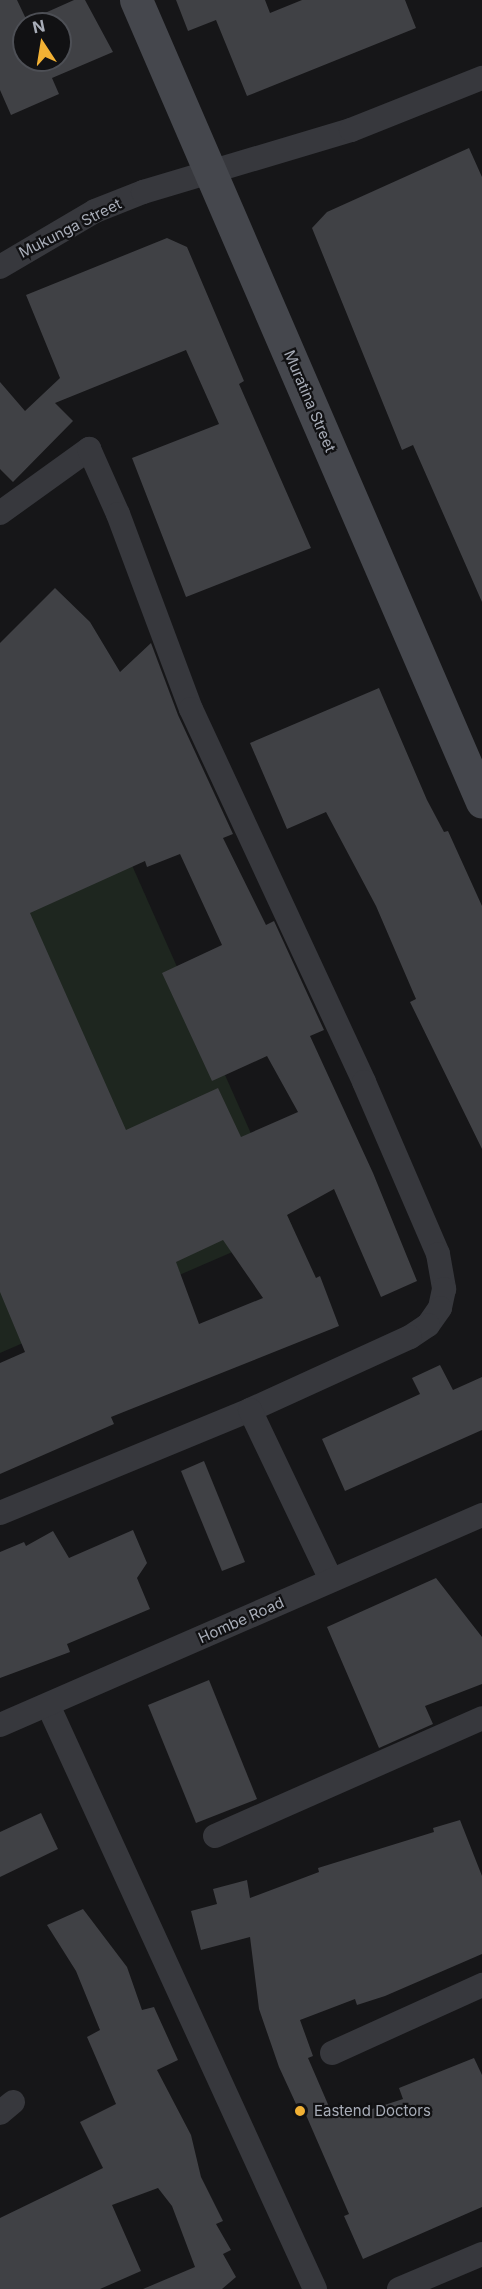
<!DOCTYPE html>
<style>
body{margin:0}
#map{position:relative;width:482px;height:2289px;overflow:hidden;background:#161618;font-family:Inter,sans-serif}
div>[style]{position:absolute}
.green>*{inset:0;background:#1e261f}
.building>*{inset:0;background:#404145}
.street>*{height:24px;margin:-12px;padding:0 12px;transform-origin:12px;border-radius:12px;background:#37383d}
.secondary>*{height:33px;margin:-16.5px;padding:0 16.5px;transform-origin:16.5px;border-radius:16.5px;background:#45474d}
.dots>*{width:16px;height:16px;translate:-50% -50%;box-sizing:border-box;border:3px solid #111113;border-radius:50%}
span{translate:-50% -50%;white-space:nowrap;text-align:center;line-height:1.15;-webkit-text-stroke:4.5px #111113;paint-order:stroke}
.street-label{font-size:15px;color:#a8adb8}
.poi-label{font-size:15px;color:#a8adb8}
.left{translate:0 -50%;text-align:left}
.north{position:absolute;left:12px;top:12px;width:60px;height:60px;box-sizing:border-box;background:#111113;border:2px solid #4d4f55;border-radius:50%;rotate:348deg;font-size:16px;font-weight:700;line-height:24px;text-align:center;color:#a8adb8}
.north::after{content:'';display:block;margin:auto;width:21px;height:27px;background:#f2b134;clip-path:polygon(50% 0,100% 100%,50% 72%,0 100%)}
</style>
<div id="map">
<div class="green">
<i style="clip-path:polygon(60px 703px,292px 1226px,0 1353px,0 755px)"></i>
</div>
<div class="building">
<i style="clip-path:polygon(evenodd,0 0,17px 0,27px 21px,74px 0,85px 0,113px 52px,52px 78px,59px 94px,11px 115px,0 90px,0 0,24px 24px,60px 24px,60px 60px,24px 60px,24px 24px)"></i>
<i style="clip-path:polygon(176px 0,265px 0,270px 13px,302px 0,405px 0,416px 28px,247px 96px,216px 20px,188px 31px)"></i>
<i style="clip-path:polygon(469px 148px,482px 177px,482px 602px,413px 445px,402px 450px,312px 228px,327px 212px)"></i>
<i style="clip-path:polygon(167px 238px,187px 247px,244px 381px,239px 384px,311px 548px,186px 597px,132px 458px,219px 424px,186px 350px,55px 403px,73px 421px,13px 482px,0 469px,0 382px,25px 411px,60px 378px,26px 295px)"></i>
<i style="clip-path:polygon(evenodd,55px 588px,90px 622px,120px 672px,151px 643px,178px 715px,233px 834px,223px 838px,266px 925px,274px 921px,324px 1030px,310px 1036px,373px 1173px,417px 1281px,381px 1297px,334px 1189px,287px 1215px,316px 1278px,320px 1276px,339px 1326px,111px 1417px,114px 1424px,0 1474px,0 1363px,25px 1352px,0 1292px,0 643px,55px 588px,180px 854px,222px 945px,162px 973px,212px 1081px,267px 1056px,298px 1112px,241px 1137px,218px 1088px,126px 1130px,30px 913px,145px 861px,147px 867px,180px 854px,55px 588px,223px 1240px,263px 1298px,199px 1324px,176px 1262px,223px 1240px)"></i>
<i style="clip-path:polygon(379px 688px,427px 800px,444px 832px,448px 831px,482px 906px,482px 1149px,410px 1002px,416px 999px,376px 906px,326px 812px,287px 829px,250px 743px)"></i>
<i style="clip-path:polygon(440px 1365px,453px 1390px,482px 1377px,482px 1430px,345px 1491px,322px 1439px,420px 1394px,412px 1378px)"></i>
<i style="clip-path:polygon(204px 1461px,245px 1562px,222px 1571px,181px 1471px)"></i>
<i style="clip-path:polygon(133px 1530px,147px 1563px,137px 1578px,150px 1609px,67px 1644px,70px 1652px,0 1678px,0 1552px,24px 1542px,26px 1546px,53px 1531px,69px 1558px)"></i>
<i style="clip-path:polygon(436px 1578px,482px 1637px,482px 1684px,425px 1706px,433px 1724px,379px 1748px,327px 1627px)"></i>
<i style="clip-path:polygon(209px 1680px,257px 1799px,196px 1823px,148px 1705px)"></i>
<i style="clip-path:polygon(41px 1813px,58px 1849px,0 1877px,0 1832px)"></i>
<i style="clip-path:polygon(460px 1820px,482px 1876px,482px 1954px,385px 1996px,357px 2005px,355px 1999px,300px 2020px,313px 2056px,308px 2058px,330px 2109px,339px 2106px,344px 2118px,403px 2099px,399px 2088px,474px 2058px,482px 2075px,482px 2207px,363px 2259px,344px 2216px,349px 2214px,306px 2115px,302px 2117px,279px 2067px,259px 2009px,250px 1937px,201px 1950px,191px 1911px,217px 1904px,213px 1889px,247px 1880px,250px 1898px,319px 1872px,318px 1868px,434px 1832px,433px 1828px)"></i>
<i style="clip-path:polygon(83px 1909px,127px 1967px,142px 2010px,154px 2007px,178px 2060px,157px 2070px,191px 2135px,201px 2177px,223px 2221px,216px 2224px,231px 2250px,223px 2254px,236px 2277px,222px 2289px,143px 2289px,195px 2267px,172px 2206px,158px 2188px,112px 2205px,141px 2271px,100px 2289px,0 2289px,0 2218px,103px 2168px,80px 2122px,116px 2104px,87px 2037px,100px 2030px,76px 1971px,47px 1925px)"></i>
</div>
<div class="street">
<i style="left:0;top:267px;width:110px;rotate:-30.5deg"></i>
<i style="left:95px;top:211px;width:52px;rotate:-21.6deg"></i>
<i style="left:143px;top:192px;width:217px;rotate:-16.6deg"></i>
<i style="left:351px;top:130px;width:141px;rotate:-21.7deg"></i>
<i style="left:0;top:513px;width:110px;rotate:-35.7deg"></i>
<i style="left:89px;top:449px;width:71px;rotate:66deg"></i>
<i style="left:118px;top:514px;width:208px;rotate:69.5deg"></i>
<i style="left:191px;top:709px;width:411px;rotate:65.1deg"></i>
<i style="left:364px;top:1082px;width:187px;rotate:66.7deg"></i>
<i style="left:438px;top:1254px;width:36px;rotate:80deg"></i>
<i style="left:444px;top:1289px;width:19px;rotate:102deg"></i>
<i style="left:440px;top:1308px;width:21px;rotate:125deg"></i>
<i style="left:428px;top:1325px;width:22px;rotate:146deg"></i>
<i style="left:410px;top:1337px;width:176px;rotate:155.5deg"></i>
<i style="left:250px;top:1410px;width:270px;rotate:157.6deg"></i>
<i style="left:250px;top:1410px;width:188px;rotate:64.5deg"></i>
<i style="left:48px;top:1705px;width:642px;rotate:65.43deg"></i>
<i style="left:0;top:1725px;width:526px;rotate:-23.54deg"></i>
<i style="left:215px;top:1836px;width:292px;rotate:-23.8deg"></i>
<i style="left:332px;top:2053px;width:165px;rotate:-24.4deg"></i>
<i style="left:0;top:2113px;width:17px;rotate:-40deg"></i>
<i style="left:399px;top:2289px;width:90px;rotate:-22.9deg"></i>
</div>
<div class="secondary">
<i style="left:136px;top:0;width:873px;rotate:66.66deg"></i>
</div>
<div class="dots">
<i style="left:300px;top:2111px;background:#f2b134"></i>
</div>
<div class="street-label">
<span style="left:70px;top:228px;rotate:-27deg">Mukunga Street</span>
<span style="left:310px;top:401px;rotate:67deg">Muratina Street</span>
<span style="left:241px;top:1620px;rotate:-24deg">Hombe Road</span>
</div>
<div class="poi-label">
<span class="left" style="left:314px;top:2111px">Eastend Doctors</span>
</div>
<div class="north">N</div>
</div>
